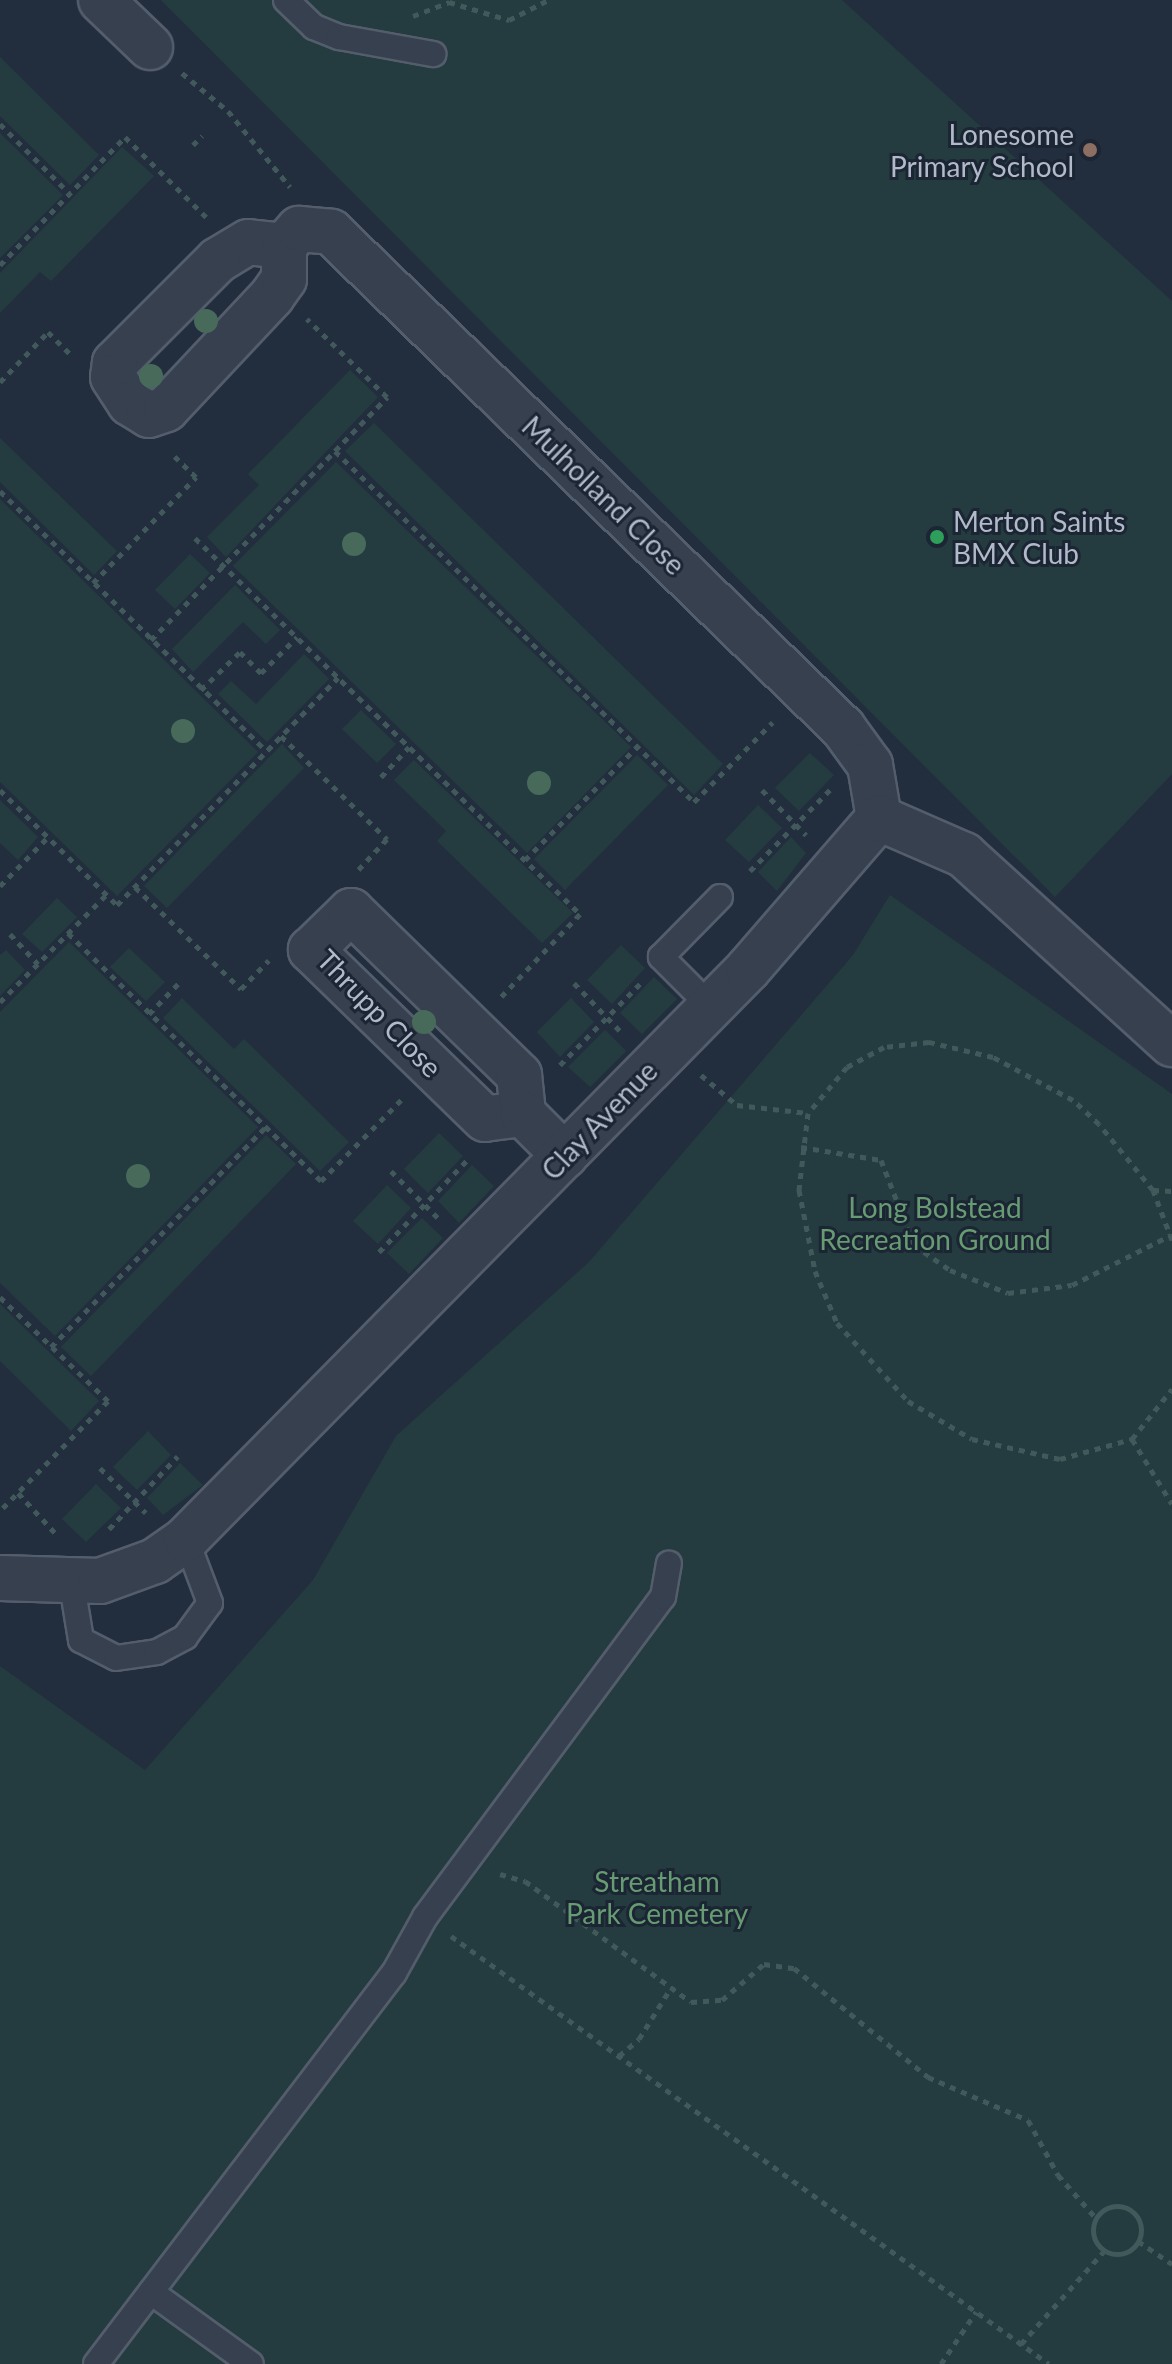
<!DOCTYPE html>
<style>
body{margin:0}
#map{position:relative;width:1172px;height:2364px;overflow:hidden;background:#222e3e;font-family:Lato,sans-serif}
div>[style]{position:absolute}
.green>*{inset:0;background:#243c3f}
.path>*{height:5px;margin-top:-2.5px;transform-origin:0;background:repeating-linear-gradient(90deg,#42595c 0 6px,transparent 0 12px)}
.path>.ring{margin:-2.5px;padding:0;box-sizing:content-box;background:none;border:5px solid #42595c;border-radius:50%}
.roads{filter:drop-shadow(2px 0 #545d6c) drop-shadow(-2px 0 #545d6c) drop-shadow(0 2px #545d6c) drop-shadow(0 -2px #545d6c)}
.lane>*{height:24px;margin:-12px;padding:0 12px;transform-origin:12px;border-radius:12px;background:#36404e}
.street>*{height:44px;margin:-22px;padding:0 22px;transform-origin:22px;border-radius:22px;background:#36404e}
.trees>*{width:24px;height:24px;margin:-12px;border-radius:50%;background:#486a5b}
.dots>*{width:22px;height:22px;translate:-50% -50%;box-sizing:border-box;border:4px solid #1b2533;border-radius:50%}
span{translate:-50% -50%;white-space:nowrap;text-align:center;line-height:1.15;-webkit-text-stroke:6px #1b2533;paint-order:stroke}
.poi-label{font-size:28px;color:#b1bac9}
.right{translate:-100% -50%;text-align:right}
.left{translate:0 -50%;text-align:left}
.street-label{font-size:28px;color:#b1bac9}
.park-label{font-size:28px;color:#679c73}
</style>
<div id="map">
<div class="green">
<i style="clip-path:polygon(161px 0,842px 0,1172px 301px,1172px 774px,1055px 897px)"></i>
<i style="clip-path:polygon(0 57px,99px 155px,70px 185px,0 116px)"></i>
<i style="clip-path:polygon(0 133px,63px 195px,0 258px)"></i>
<i style="clip-path:polygon(122px 147px,154px 176px,51px 281px,40px 272px,0 313px,0 273px)"></i>
<i style="clip-path:polygon(350px 370px,378px 397px,226px 557px,207px 537px,259px 485px,248px 474px)"></i>
<i style="clip-path:polygon(374px 423px,723px 764px,694px 795px,345px 451px)"></i>
<i style="clip-path:polygon(0 438px,117px 551px,94px 575px,0 482px)"></i>
<i style="clip-path:polygon(336px 462px,631px 747px,527px 853px,233px 566px)"></i>
<i style="clip-path:polygon(0 499px,258px 752px,117px 896px,0 782px)"></i>
<i style="clip-path:polygon(190px 554px,210px 573px,175px 609px,155px 590px)"></i>
<i style="clip-path:polygon(235px 585px,280px 630px,266px 644px,243px 622px,193px 672px,172px 649px)"></i>
<i style="clip-path:polygon(304px 654px,329px 679px,267px 742px,218px 694px,231px 681px,256px 704px)"></i>
<i style="clip-path:polygon(361px 710px,396px 744px,377px 763px,342px 729px)"></i>
<i style="clip-path:polygon(282px 744px,304px 768px,167px 908px,144px 886px)"></i>
<i style="clip-path:polygon(810px 753px,834px 775px,799px 811px,775px 788px)"></i>
<i style="clip-path:polygon(637px 755px,668px 785px,565px 890px,534px 859px)"></i>
<i style="clip-path:polygon(414px 760px,573px 913px,542px 943px,437px 841px,446px 831px,394px 780px)"></i>
<i style="clip-path:polygon(0 800px,38px 837px,18px 860px,0 843px)"></i>
<i style="clip-path:polygon(758px 805px,782px 828px,749px 862px,725px 840px)"></i>
<i style="clip-path:polygon(791px 837px,806px 853px,777px 891px,758px 872px)"></i>
<i style="clip-path:polygon(890px 895px,1172px 1094px,1172px 2364px,0 2364px,0 1666px,145px 1770px,313px 1580px,396px 1436px,589px 1262px,853px 955px)"></i>
<i style="clip-path:polygon(57px 898px,77px 917px,42px 952px,22px 934px)"></i>
<i style="clip-path:polygon(69px 942px,258px 1127px,55px 1336px,0 1283px,0 1012px)"></i>
<i style="clip-path:polygon(621px 945px,645px 968px,612px 1004px,587px 980px)"></i>
<i style="clip-path:polygon(129px 948px,165px 982px,146px 1001px,110px 967px)"></i>
<i style="clip-path:polygon(6px 950px,25px 970px,0 996px,0 955px)"></i>
<i style="clip-path:polygon(654px 977px,677px 999px,642px 1034px,620px 1013px)"></i>
<i style="clip-path:polygon(182px 998px,234px 1049px,244px 1039px,349px 1142px,320px 1171px,163px 1018px)"></i>
<i style="clip-path:polygon(571px 998px,594px 1022px,560px 1057px,537px 1032px)"></i>
<i style="clip-path:polygon(605px 1030px,626px 1051px,590px 1087px,568px 1067px)"></i>
<i style="clip-path:polygon(439px 1133px,463px 1156px,428px 1193px,404px 1169px)"></i>
<i style="clip-path:polygon(266px 1135px,296px 1164px,91px 1376px,61px 1347px)"></i>
<i style="clip-path:polygon(472px 1165px,494px 1186px,459px 1223px,438px 1201px)"></i>
<i style="clip-path:polygon(387px 1185px,411px 1208px,378px 1244px,353px 1221px)"></i>
<i style="clip-path:polygon(422px 1218px,443px 1238px,409px 1274px,387px 1253px)"></i>
<i style="clip-path:polygon(0 1304px,99px 1401px,71px 1431px,0 1361px)"></i>
<i style="clip-path:polygon(148px 1431px,171px 1455px,137px 1490px,113px 1467px)"></i>
<i style="clip-path:polygon(180px 1463px,203px 1485px,163px 1515px,147px 1498px)"></i>
<i style="clip-path:polygon(96px 1484px,121px 1508px,86px 1542px,62px 1519px)"></i>
</div>
<div class="path">
<i style="left:413px;top:16px;width:39px;rotate:-21deg"></i>
<i style="left:449px;top:2px;width:63px;rotate:16.7deg"></i>
<i style="left:509px;top:20px;width:44px;rotate:-27.1deg"></i>
<i style="left:182px;top:73px;width:60px;rotate:39.6deg"></i>
<i style="left:228px;top:111px;width:98px;rotate:50.8deg"></i>
<i style="left:0;top:124px;width:98px;rotate:45deg"></i>
<i style="left:193px;top:145px;width:13px;rotate:-45deg"></i>
<i style="left:0;top:265px;width:179px;rotate:-45.7deg"></i>
<i style="left:125px;top:137px;width:115px;rotate:44.6deg"></i>
<i style="left:0;top:382px;width:69px;rotate:-46.2deg"></i>
<i style="left:48px;top:332px;width:34px;rotate:45deg"></i>
<i style="left:335px;top:451px;width:502px;rotate:44.35deg"></i>
<i style="left:694px;top:802px;width:112px;rotate:-45.4deg"></i>
<i style="left:0;top:491px;width:372px;rotate:44.3deg"></i>
<i style="left:195px;top:538px;width:538px;rotate:44.32deg"></i>
<i style="left:580px;top:914px;width:115px;rotate:133.6deg"></i>
<i style="left:93px;top:583px;width:148px;rotate:-45.8deg"></i>
<i style="left:196px;top:477px;width:35px;rotate:-136deg"></i>
<i style="left:151px;top:640px;width:339px;rotate:-45.8deg"></i>
<i style="left:387px;top:397px;width:112px;rotate:-135.7deg"></i>
<i style="left:201px;top:690px;width:54px;rotate:-44.3deg"></i>
<i style="left:240px;top:652px;width:30px;rotate:45deg"></i>
<i style="left:261px;top:673px;width:51px;rotate:-45deg"></i>
<i style="left:281px;top:736px;width:148px;rotate:44.2deg"></i>
<i style="left:387px;top:839px;width:42px;rotate:133.1deg"></i>
<i style="left:381px;top:777px;width:41px;rotate:-47deg"></i>
<i style="left:0;top:790px;width:164px;rotate:44.5deg"></i>
<i style="left:117px;top:905px;width:317px;rotate:-45.8deg"></i>
<i style="left:762px;top:790px;width:63px;rotate:45.6deg"></i>
<i style="left:525px;top:860px;width:158px;rotate:-45.3deg"></i>
<i style="left:750px;top:871px;width:115px;rotate:-45.4deg"></i>
<i style="left:0;top:886px;width:69px;rotate:-45.6deg"></i>
<i style="left:135px;top:887px;width:147px;rotate:43.9deg"></i>
<i style="left:241px;top:989px;width:40px;rotate:-46deg"></i>
<i style="left:68px;top:933px;width:354px;rotate:44.4deg"></i>
<i style="left:321px;top:1181px;width:117px;rotate:-45.3deg"></i>
<i style="left:10px;top:934px;width:41px;rotate:47deg"></i>
<i style="left:574px;top:983px;width:69px;rotate:46.2deg"></i>
<i style="left:0;top:1002px;width:151px;rotate:-45.3deg"></i>
<i style="left:149px;top:1014px;width:42px;rotate:-46deg"></i>
<i style="left:560px;top:1065px;width:114px;rotate:-45.4deg"></i>
<i style="left:701px;top:1075px;width:47px;rotate:39.8deg"></i>
<i style="left:737px;top:1105px;width:71px;rotate:6.4deg"></i>
<i style="left:801px;top:1147px;width:81px;rotate:9.2deg"></i>
<i style="left:881px;top:1160px;width:91px;rotate:68.8deg"></i>
<i style="left:914px;top:1245px;width:44px;rotate:34.8deg"></i>
<i style="left:950px;top:1270px;width:62px;rotate:21.6deg"></i>
<i style="left:1008px;top:1293px;width:64px;rotate:-7.1deg"></i>
<i style="left:1072px;top:1285px;width:111px;rotate:-26.8deg"></i>
<i style="left:391px;top:1171px;width:69px;rotate:45deg"></i>
<i style="left:1153px;top:1190px;width:19px;rotate:3deg"></i>
<i style="left:1172px;top:1240px;width:53px;rotate:-110.8deg"></i>
<i style="left:1153px;top:1190px;width:85px;rotate:-129.3deg"></i>
<i style="left:1099px;top:1124px;width:35px;rotate:-137deg"></i>
<i style="left:1073px;top:1100px;width:91px;rotate:-151.7deg"></i>
<i style="left:993px;top:1057px;width:66px;rotate:-166.8deg"></i>
<i style="left:929px;top:1042px;width:45px;rotate:173.7deg"></i>
<i style="left:884px;top:1047px;width:42px;rotate:151.6deg"></i>
<i style="left:847px;top:1067px;width:60px;rotate:130.3deg"></i>
<i style="left:808px;top:1113px;width:78px;rotate:96.7deg"></i>
<i style="left:799px;top:1190px;width:83px;rotate:78.8deg"></i>
<i style="left:815px;top:1271px;width:56px;rotate:67.1deg"></i>
<i style="left:837px;top:1323px;width:105px;rotate:47.7deg"></i>
<i style="left:908px;top:1401px;width:74px;rotate:30.7deg"></i>
<i style="left:972px;top:1439px;width:90px;rotate:12.8deg"></i>
<i style="left:1060px;top:1459px;width:75px;rotate:-15.5deg"></i>
<i style="left:1132px;top:1439px;width:64px;rotate:-51.3deg"></i>
<i style="left:379px;top:1252px;width:132px;rotate:-46.2deg"></i>
<i style="left:0;top:1297px;width:150px;rotate:43.9deg"></i>
<i style="left:108px;top:1401px;width:154px;rotate:134.5deg"></i>
<i style="left:51px;top:1347px;width:306px;rotate:-45.7deg"></i>
<i style="left:1132px;top:1439px;width:76px;rotate:58.4deg"></i>
<i style="left:100px;top:1468px;width:64px;rotate:44.4deg"></i>
<i style="left:18px;top:1493px;width:59px;rotate:47.1deg"></i>
<i style="left:109px;top:1529px;width:100px;rotate:-46.6deg"></i>
<i style="left:500px;top:1874px;width:26px;rotate:16deg"></i>
<i style="left:525px;top:1881px;width:205px;rotate:36.1deg"></i>
<i style="left:691px;top:2002px;width:31px;rotate:-4deg"></i>
<i style="left:722px;top:2000px;width:55px;rotate:-40.6deg"></i>
<i style="left:764px;top:1964px;width:30px;rotate:8deg"></i>
<i style="left:794px;top:1968px;width:173px;rotate:39.1deg"></i>
<i style="left:928px;top:2077px;width:109px;rotate:23.3deg"></i>
<i style="left:1028px;top:2120px;width:63px;rotate:61.4deg"></i>
<i style="left:1058px;top:2175px;width:56px;rotate:48.6deg"></i>
<i style="left:451px;top:1936px;width:735px;rotate:35.59deg"></i>
<i style="left:619px;top:2056px;width:26px;rotate:-40deg"></i>
<i style="left:639px;top:2039px;width:57px;rotate:-58deg"></i>
<i class="ring" style="left:1093px;top:2206px;width:43px;height:43px"></i>
<i style="left:1138px;top:2241px;width:41px;rotate:34.1deg"></i>
<i style="left:1021px;top:2344px;width:126px;rotate:-48.2deg"></i>
<i style="left:941px;top:2364px;width:63px;rotate:-56.1deg"></i>
</div>
<div class="roads">
<div class="lane">
<i style="left:286px;top:0;width:39px;rotate:44deg"></i>
<i style="left:314px;top:27px;width:27px;rotate:22deg"></i>
<i style="left:339px;top:37px;width:96px;rotate:10.3deg"></i>
<i style="left:711px;top:1007px;width:71px;rotate:-135deg"></i>
<i style="left:661px;top:957px;width:84px;rotate:-45.5deg"></i>
<i style="left:72px;top:1585px;width:56px;rotate:80.7deg"></i>
<i style="left:81px;top:1640px;width:39px;rotate:27deg"></i>
<i style="left:116px;top:1658px;width:41px;rotate:-8.3deg"></i>
<i style="left:157px;top:1652px;width:32px;rotate:-28deg"></i>
<i style="left:185px;top:1637px;width:42px;rotate:-53.7deg"></i>
<i style="left:210px;top:1603px;width:68px;rotate:-110.6deg"></i>
<i style="left:151px;top:2292px;width:123px;rotate:35.8deg"></i>
<i style="left:96px;top:2364px;width:492px;rotate:-52.7deg"></i>
<i style="left:394px;top:1973px;width:64px;rotate:-61deg"></i>
<i style="left:425px;top:1917px;width:399px;rotate:-53.4deg"></i>
<i style="left:663px;top:1597px;width:34px;rotate:-80deg"></i>
</div>
<div class="street">
<i style="left:101px;top:0;width:68px;rotate:43.8deg"></i>
<i style="left:284px;top:246px;width:36px;rotate:-174deg"></i>
<i style="left:248px;top:242px;width:35px;rotate:149deg"></i>
<i style="left:218px;top:260px;width:146px;rotate:135deg"></i>
<i style="left:115px;top:363px;width:14px;rotate:98deg"></i>
<i style="left:113px;top:377px;width:31px;rotate:57deg"></i>
<i style="left:130px;top:403px;width:22px;rotate:32deg"></i>
<i style="left:149px;top:415px;width:18px;rotate:-19deg"></i>
<i style="left:166px;top:409px;width:155px;rotate:-46.8deg"></i>
<i style="left:272px;top:296px;width:21px;rotate:-55deg"></i>
<i style="left:284px;top:279px;width:33px;rotate:-90deg"></i>
<i style="left:284px;top:246px;width:23px;rotate:-49deg"></i>
<i style="left:299px;top:229px;width:32px;rotate:5deg"></i>
<i style="left:331px;top:232px;width:713px;rotate:44.09deg"></i>
<i style="left:843px;top:728px;width:46px;rotate:53.9deg"></i>
<i style="left:870px;top:765px;width:54px;rotate:80.4deg"></i>
<i style="left:523px;top:1114px;width:38px;rotate:173deg"></i>
<i style="left:485px;top:1119px;width:243px;rotate:-135.8deg"></i>
<i style="left:311px;top:950px;width:56px;rotate:-44.3deg"></i>
<i style="left:351px;top:911px;width:235px;rotate:44.3deg"></i>
<i style="left:519px;top:1075px;width:39px;rotate:84deg"></i>
<i style="left:523px;top:1114px;width:59px;rotate:45deg"></i>
<i style="left:0;top:1578px;width:100px;rotate:1.7deg"></i>
<i style="left:100px;top:1581px;width:59px;rotate:-20deg"></i>
<i style="left:155px;top:1561px;width:38px;rotate:-35deg"></i>
<i style="left:186px;top:1539px;width:800px;rotate:-45.4deg"></i>
<i style="left:748px;top:969px;width:200px;rotate:-49.1deg"></i>
<i style="left:879px;top:818px;width:93px;rotate:23.5deg"></i>
<i style="left:964px;top:855px;width:281px;rotate:42.3deg"></i>
</div>
</div>
<div class="trees">
<i style="left:206px;top:321px"></i>
<i style="left:151px;top:376px"></i>
<i style="left:354px;top:544px"></i>
<i style="left:183px;top:731px"></i>
<i style="left:539px;top:783px"></i>
<i style="left:424px;top:1022px"></i>
<i style="left:138px;top:1176px"></i>
</div>
<div class="dots">
<i style="left:1090px;top:150px;background:#8d6e63"></i>
<i style="left:937px;top:537px;background:#2e9e5b"></i>
</div>
<div class="poi-label">
<span class="right" style="left:1074px;top:150px">Lonesome<br>Primary School</span>
<span class="left" style="left:953px;top:537px">Merton Saints<br>BMX Club</span>
</div>
<div class="street-label">
<span style="left:604px;top:495px;rotate:44deg">Mulholland Close</span>
<span style="left:380px;top:1013px;rotate:46deg">Thrupp Close</span>
<span style="left:599px;top:1120px;rotate:-46deg">Clay Avenue</span>
</div>
<div class="park-label">
<span style="left:935px;top:1223px">Long Bolstead<br>Recreation Ground</span>
<span style="left:657px;top:1897px">Streatham<br>Park Cemetery</span>
</div>
</div>
